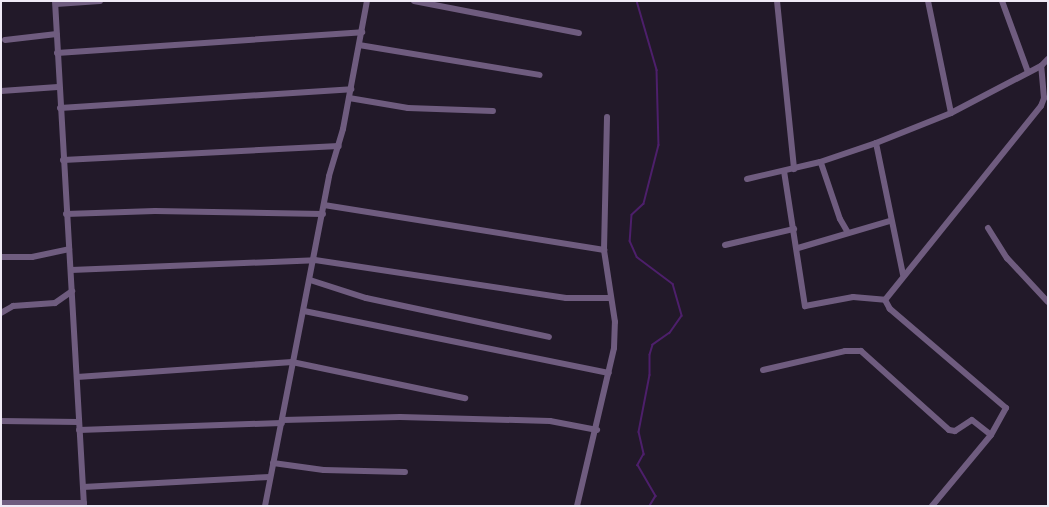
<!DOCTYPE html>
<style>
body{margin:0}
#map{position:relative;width:1049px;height:507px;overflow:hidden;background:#221929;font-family:"DM Sans",sans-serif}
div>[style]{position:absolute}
.stream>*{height:1.5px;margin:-0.75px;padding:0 0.75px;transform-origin:0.75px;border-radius:0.75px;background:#4d1f6b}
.minor>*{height:6px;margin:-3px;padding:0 3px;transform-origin:3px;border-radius:3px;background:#6f5c7f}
span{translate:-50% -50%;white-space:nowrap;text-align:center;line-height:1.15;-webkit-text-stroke:3px #09060d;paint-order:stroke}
.frame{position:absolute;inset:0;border:2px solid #f0eaf6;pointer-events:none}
</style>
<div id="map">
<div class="stream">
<i style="left:637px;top:1px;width:72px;rotate:73.8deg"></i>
<i style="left:657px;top:70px;width:75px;rotate:88.5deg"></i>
<i style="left:659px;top:145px;width:61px;rotate:104.3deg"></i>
<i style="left:644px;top:204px;width:16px;rotate:137deg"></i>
<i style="left:632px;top:215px;width:26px;rotate:94deg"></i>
<i style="left:630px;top:241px;width:17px;rotate:66deg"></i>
<i style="left:637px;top:257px;width:45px;rotate:36.9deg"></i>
<i style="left:673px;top:284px;width:33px;rotate:74deg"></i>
<i style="left:682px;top:316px;width:21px;rotate:125deg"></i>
<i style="left:670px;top:333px;width:21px;rotate:145deg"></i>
<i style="left:653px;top:345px;width:10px;rotate:107deg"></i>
<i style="left:650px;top:355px;width:20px;rotate:90deg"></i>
<i style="left:650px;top:375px;width:58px;rotate:100.9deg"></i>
<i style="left:639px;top:432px;width:23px;rotate:77deg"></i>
<i style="left:644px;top:454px;width:13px;rotate:119deg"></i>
<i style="left:638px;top:465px;width:36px;rotate:60deg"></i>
<i style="left:656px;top:496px;width:12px;rotate:121deg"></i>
</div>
<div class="minor">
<i style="left:55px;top:1px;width:506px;rotate:86.71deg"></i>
<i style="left:414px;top:1px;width:168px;rotate:11deg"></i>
<i style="left:777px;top:1px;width:169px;rotate:84.2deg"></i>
<i style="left:928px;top:1px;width:114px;rotate:78.4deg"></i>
<i style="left:1002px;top:1px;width:76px;rotate:69.9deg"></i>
<i style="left:56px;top:4px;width:44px;rotate:-3.9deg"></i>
<i style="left:5px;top:40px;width:52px;rotate:-6.6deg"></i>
<i style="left:359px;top:45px;width:183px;rotate:9.4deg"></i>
<i style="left:57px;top:53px;width:306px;rotate:-3.9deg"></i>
<i style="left:1px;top:91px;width:57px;rotate:-4deg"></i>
<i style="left:349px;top:98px;width:60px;rotate:9.6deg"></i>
<i style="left:408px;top:108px;width:85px;rotate:2deg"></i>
<i style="left:60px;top:108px;width:292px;rotate:-3.7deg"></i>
<i style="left:876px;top:143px;width:135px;rotate:78.4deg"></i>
<i style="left:63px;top:160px;width:276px;rotate:-2.9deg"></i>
<i style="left:821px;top:163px;width:59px;rotate:71.3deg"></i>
<i style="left:840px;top:219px;width:16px;rotate:60deg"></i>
<i style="left:784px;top:171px;width:137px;rotate:81.2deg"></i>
<i style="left:805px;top:306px;width:49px;rotate:-10.6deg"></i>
<i style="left:853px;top:297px;width:32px;rotate:5deg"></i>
<i style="left:747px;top:179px;width:75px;rotate:-13.1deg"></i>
<i style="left:820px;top:162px;width:59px;rotate:-18.7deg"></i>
<i style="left:876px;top:143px;width:81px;rotate:-21.8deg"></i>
<i style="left:951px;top:113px;width:102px;rotate:-27.6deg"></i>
<i style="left:1041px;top:66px;width:10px;rotate:-45deg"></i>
<i style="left:324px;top:205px;width:284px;rotate:9.1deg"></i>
<i style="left:66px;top:214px;width:89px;rotate:-1.9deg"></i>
<i style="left:155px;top:211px;width:168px;rotate:1deg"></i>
<i style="left:988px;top:228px;width:36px;rotate:58deg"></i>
<i style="left:1007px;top:258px;width:60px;rotate:47deg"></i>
<i style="left:725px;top:245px;width:71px;rotate:-13.1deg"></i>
<i style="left:798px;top:248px;width:96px;rotate:-16.4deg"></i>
<i style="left:1px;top:257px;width:31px"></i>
<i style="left:32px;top:257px;width:38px;rotate:-12deg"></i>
<i style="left:71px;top:270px;width:244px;rotate:-2.3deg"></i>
<i style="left:315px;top:260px;width:254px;rotate:8.6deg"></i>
<i style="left:566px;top:298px;width:43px"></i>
<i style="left:310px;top:280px;width:59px;rotate:17.8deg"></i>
<i style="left:366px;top:298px;width:187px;rotate:12deg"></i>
<i style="left:304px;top:311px;width:311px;rotate:11.5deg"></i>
<i style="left:1px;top:313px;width:14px;rotate:-30deg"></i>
<i style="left:13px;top:306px;width:42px;rotate:-4.1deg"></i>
<i style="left:55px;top:303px;width:21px;rotate:-35deg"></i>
<i style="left:763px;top:370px;width:84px;rotate:-13deg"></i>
<i style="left:845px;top:351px;width:16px"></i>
<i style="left:861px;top:351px;width:118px;rotate:41.9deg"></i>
<i style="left:949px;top:430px;width:6px;rotate:9deg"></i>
<i style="left:955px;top:431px;width:20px;rotate:-33deg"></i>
<i style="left:972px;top:420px;width:24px;rotate:38deg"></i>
<i style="left:77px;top:377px;width:216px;rotate:-4deg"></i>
<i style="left:292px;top:362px;width:177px;rotate:11.8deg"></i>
<i style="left:283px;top:420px;width:117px;rotate:-1.5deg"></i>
<i style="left:400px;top:417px;width:150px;rotate:1.5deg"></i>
<i style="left:550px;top:421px;width:48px;rotate:10.8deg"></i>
<i style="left:1px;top:421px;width:78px;rotate:0.7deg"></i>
<i style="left:79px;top:430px;width:203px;rotate:-2deg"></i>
<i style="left:273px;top:463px;width:51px;rotate:7.8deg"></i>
<i style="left:324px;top:470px;width:81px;rotate:1.4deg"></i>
<i style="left:83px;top:487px;width:187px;rotate:-3.1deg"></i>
<i style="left:1px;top:503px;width:83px"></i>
<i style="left:265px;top:506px;width:336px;rotate:-79deg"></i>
<i style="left:329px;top:176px;width:49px;rotate:-73.4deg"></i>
<i style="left:343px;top:129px;width:130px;rotate:-79.4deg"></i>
<i style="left:577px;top:506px;width:162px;rotate:-76.8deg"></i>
<i style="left:614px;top:348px;width:26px;rotate:-88deg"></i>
<i style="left:615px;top:322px;width:73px;rotate:-98.7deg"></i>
<i style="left:604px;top:250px;width:133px;rotate:-88.7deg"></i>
<i style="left:932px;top:506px;width:92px;rotate:-50.3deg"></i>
<i style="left:991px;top:435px;width:31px;rotate:-61deg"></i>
<i style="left:1006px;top:408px;width:153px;rotate:-139.5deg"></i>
<i style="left:890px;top:309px;width:10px;rotate:-119deg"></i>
<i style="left:885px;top:300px;width:249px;rotate:-51.2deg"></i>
<i style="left:1041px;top:106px;width:9px;rotate:-69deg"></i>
<i style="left:1044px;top:98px;width:32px;rotate:-95deg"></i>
</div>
<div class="frame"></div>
</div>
